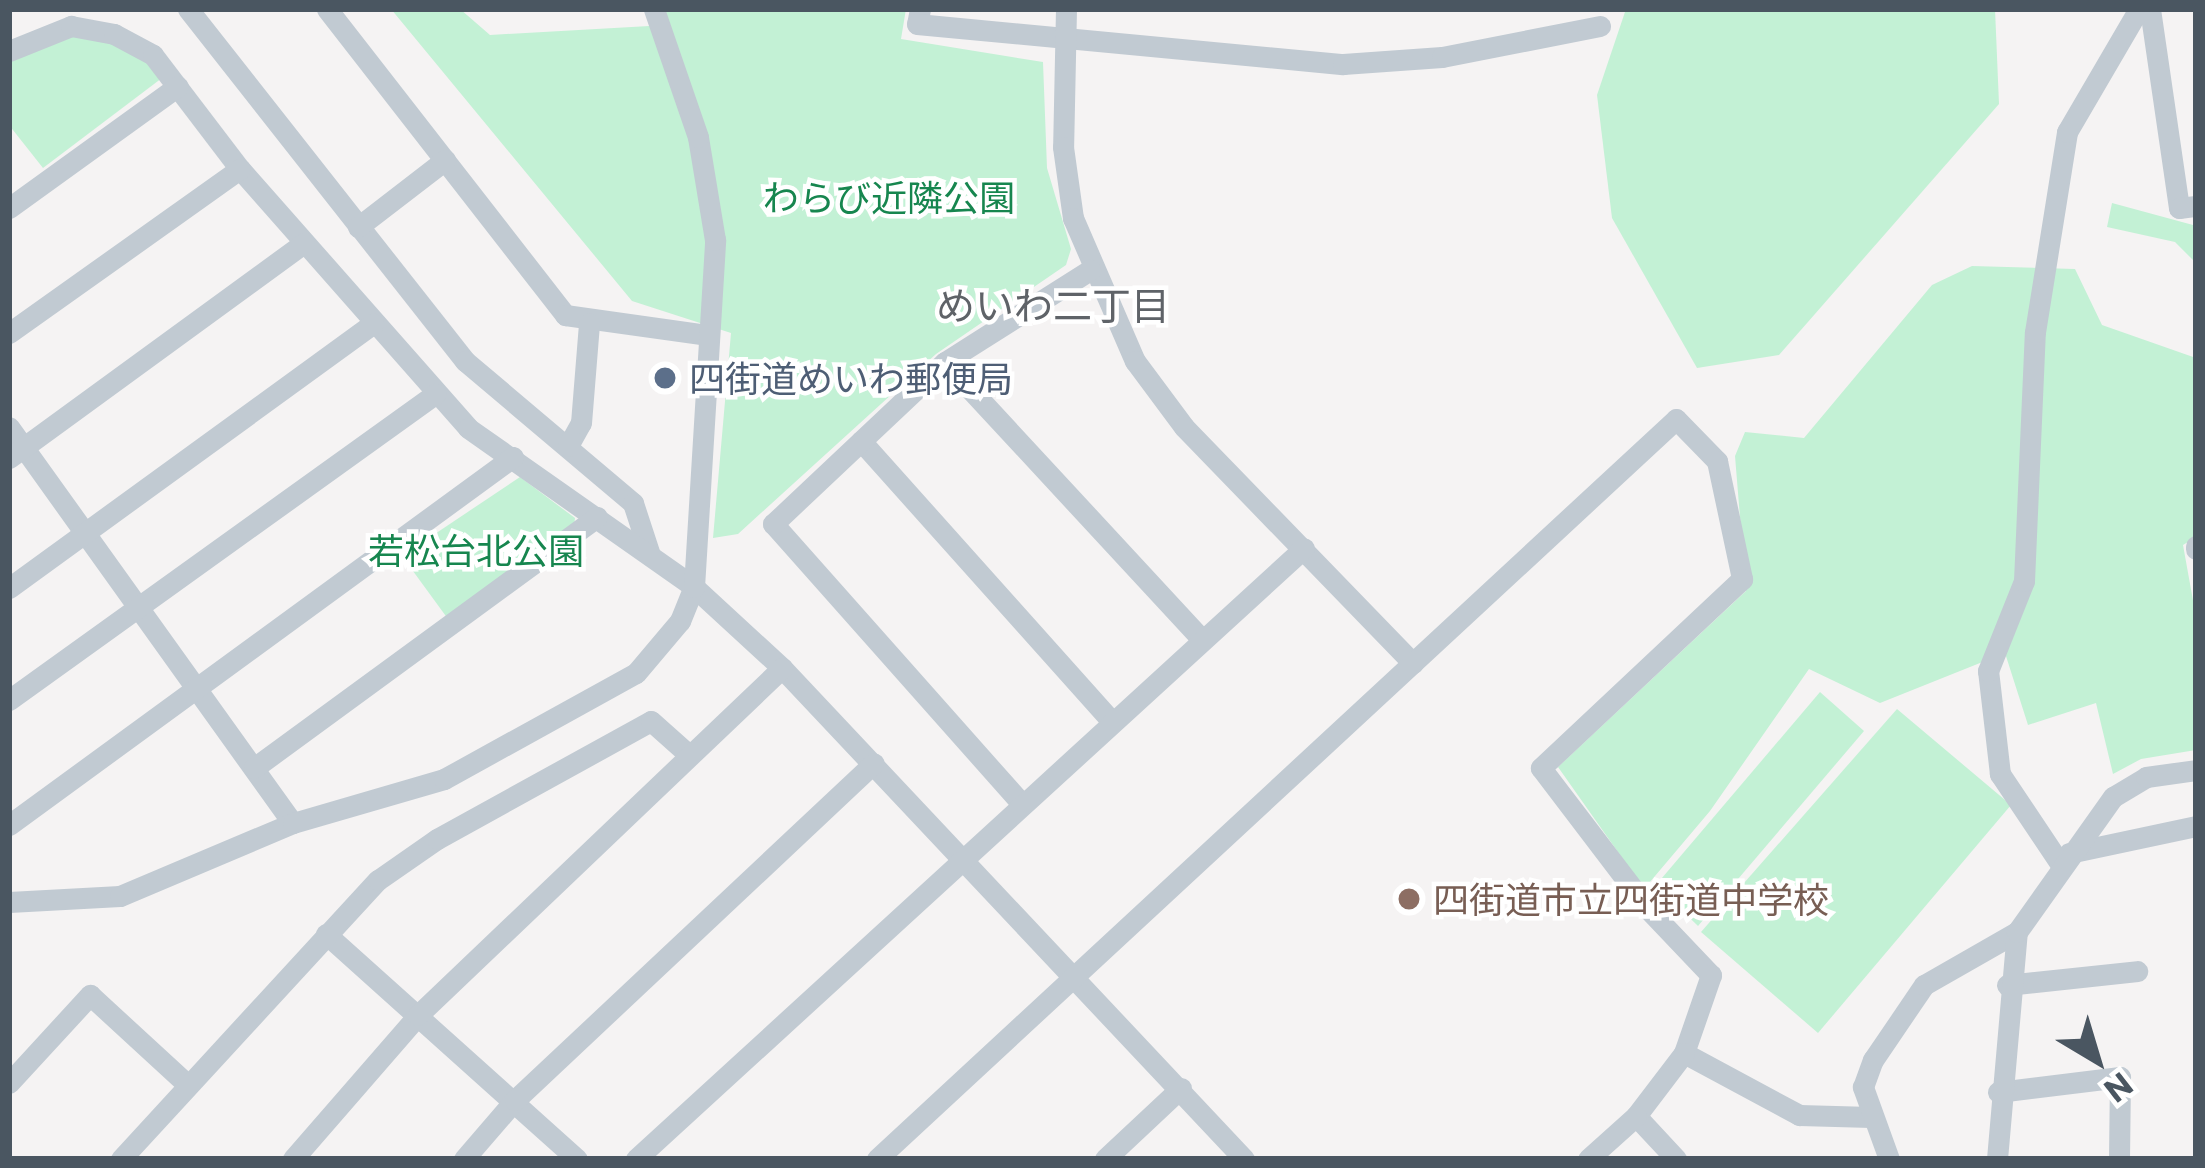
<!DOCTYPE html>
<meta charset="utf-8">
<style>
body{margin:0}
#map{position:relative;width:2205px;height:1168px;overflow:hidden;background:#f5f3f3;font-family:Commissioner,"Noto Sans JP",sans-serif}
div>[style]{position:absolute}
.green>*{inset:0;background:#c3f1d5}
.minor>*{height:21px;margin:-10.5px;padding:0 10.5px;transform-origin:10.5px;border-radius:10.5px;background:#c1cad2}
.dots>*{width:33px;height:33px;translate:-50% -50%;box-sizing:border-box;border:6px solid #fff;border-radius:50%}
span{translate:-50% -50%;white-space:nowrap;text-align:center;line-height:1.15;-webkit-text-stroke:9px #fff;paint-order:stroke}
.park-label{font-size:36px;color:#17864f}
.service-label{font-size:36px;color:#4e5e75}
.left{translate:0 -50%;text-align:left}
.education-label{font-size:36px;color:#785e54}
.neighbourhood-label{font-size:39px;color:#5f6368}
.frame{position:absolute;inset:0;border:12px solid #4a5661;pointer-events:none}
.north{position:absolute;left:2037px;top:1000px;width:120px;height:120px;-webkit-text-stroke:9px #fff;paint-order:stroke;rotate:142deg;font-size:33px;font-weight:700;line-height:48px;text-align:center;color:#4a5661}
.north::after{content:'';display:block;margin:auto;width:42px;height:54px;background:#4a5661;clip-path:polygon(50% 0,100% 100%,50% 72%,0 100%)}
</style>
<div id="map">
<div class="green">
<i style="clip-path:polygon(391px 9px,460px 9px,490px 35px,667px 25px,663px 9px,906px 9px,901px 39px,1043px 62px,1047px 168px,1071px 249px,1066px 265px,936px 354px,738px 534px,713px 538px,731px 333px,632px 301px)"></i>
<i style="clip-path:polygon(1626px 9px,1995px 9px,1999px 104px,1779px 355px,1697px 368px,1612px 218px,1597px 95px)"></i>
<i style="clip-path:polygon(73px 35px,98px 35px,148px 59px,162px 78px,43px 168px,9px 125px,9px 62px)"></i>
<i style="clip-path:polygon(2112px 203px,2193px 225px,2196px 263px,2175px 242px,2107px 227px)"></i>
<i style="clip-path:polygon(1972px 266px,2075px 269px,2102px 325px,2196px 358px,2196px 537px,2183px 545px,2196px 617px,2196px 750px,2141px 759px,2113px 774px,2096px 703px,2028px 725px,2005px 653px,1880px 703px,1809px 669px,1710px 811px,1644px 889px,1558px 767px,1746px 591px,1735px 456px,1745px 432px,1804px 438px,1932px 285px)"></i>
<i style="clip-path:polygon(520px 477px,575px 518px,574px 526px,448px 619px,402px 556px)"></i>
<i style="clip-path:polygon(1820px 692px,1864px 731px,1698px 926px,1656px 885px)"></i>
<i style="clip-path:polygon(1897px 709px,2011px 805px,1818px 1033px,1701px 932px)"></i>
</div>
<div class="minor">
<i style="left:188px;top:9px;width:448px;rotate:51.8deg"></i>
<i style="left:465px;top:361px;width:220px;rotate:40.2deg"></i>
<i style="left:633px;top:503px;width:55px;rotate:71.9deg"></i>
<i style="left:327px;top:9px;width:388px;rotate:52.1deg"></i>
<i style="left:565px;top:315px;width:143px;rotate:8deg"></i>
<i style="left:920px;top:9px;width:15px;rotate:101deg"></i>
<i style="left:917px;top:24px;width:428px;rotate:5.4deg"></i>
<i style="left:1343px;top:64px;width:99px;rotate:-4deg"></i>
<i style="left:1442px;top:57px;width:161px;rotate:-11.1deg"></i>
<i style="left:1066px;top:9px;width:138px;rotate:91.2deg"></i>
<i style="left:1063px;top:147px;width:72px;rotate:82deg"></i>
<i style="left:1073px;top:218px;width:156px;rotate:66.6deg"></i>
<i style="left:1135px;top:361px;width:82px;rotate:53.4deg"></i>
<i style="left:1184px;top:427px;width:329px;rotate:45.9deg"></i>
<i style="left:2150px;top:9px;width:201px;rotate:81.7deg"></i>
<i style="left:2179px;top:208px;width:17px;rotate:-7deg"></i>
<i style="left:9px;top:51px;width:67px;rotate:-22deg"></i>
<i style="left:71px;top:26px;width:44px;rotate:10.5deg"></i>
<i style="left:114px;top:34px;width:44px;rotate:28.3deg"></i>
<i style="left:153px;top:55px;width:143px;rotate:52.7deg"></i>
<i style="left:240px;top:169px;width:345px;rotate:48.6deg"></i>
<i style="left:468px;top:428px;width:276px;rotate:35.1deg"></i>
<i style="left:694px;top:587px;width:120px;rotate:42.6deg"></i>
<i style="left:782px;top:668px;width:674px;rotate:46.74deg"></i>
<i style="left:9px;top:208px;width:208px;rotate:-35.8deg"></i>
<i style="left:358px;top:227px;width:110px;rotate:-37.6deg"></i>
<i style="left:9px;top:333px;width:283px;rotate:-35.4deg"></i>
<i style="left:945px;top:362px;width:379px;rotate:47.2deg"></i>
<i style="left:9px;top:427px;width:487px;rotate:54.4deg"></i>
<i style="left:861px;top:441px;width:377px;rotate:48.2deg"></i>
<i style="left:568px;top:446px;width:26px;rotate:-61deg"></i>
<i style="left:581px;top:423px;width:100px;rotate:-85.4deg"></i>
<i style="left:9px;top:458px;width:365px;rotate:-36.1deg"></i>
<i style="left:2196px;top:546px;width:3px;rotate:90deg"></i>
<i style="left:9px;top:588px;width:450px;rotate:-36deg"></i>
<i style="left:9px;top:700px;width:525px;rotate:-35.69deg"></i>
<i style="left:254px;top:768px;width:425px;rotate:-36.2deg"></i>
<i style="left:1022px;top:804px;width:375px;rotate:-131.6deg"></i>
<i style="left:773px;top:524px;width:236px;rotate:-43.3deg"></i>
<i style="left:945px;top:362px;width:172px;rotate:-32.4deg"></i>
<i style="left:9px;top:825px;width:624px;rotate:-36.14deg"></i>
<i style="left:2069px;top:853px;width:130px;rotate:-12deg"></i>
<i style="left:2061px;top:865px;width:110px;rotate:-123.8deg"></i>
<i style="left:2000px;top:774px;width:104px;rotate:-96.6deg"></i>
<i style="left:1988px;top:671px;width:97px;rotate:-68.2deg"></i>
<i style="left:2024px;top:581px;width:249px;rotate:-87.5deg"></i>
<i style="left:2035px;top:332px;width:203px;rotate:-80.9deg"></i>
<i style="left:2067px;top:132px;width:143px;rotate:-59.7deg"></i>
<i style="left:9px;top:902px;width:111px;rotate:-3.1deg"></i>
<i style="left:120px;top:896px;width:188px;rotate:-22.9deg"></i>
<i style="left:293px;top:823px;width:157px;rotate:-16.2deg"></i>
<i style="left:444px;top:779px;width:219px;rotate:-28.9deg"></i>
<i style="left:636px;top:673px;width:68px;rotate:-49.8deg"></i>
<i style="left:680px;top:621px;width:37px;rotate:-68deg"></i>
<i style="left:694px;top:587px;width:348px;rotate:-86.5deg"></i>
<i style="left:715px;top:240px;width:104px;rotate:-99.4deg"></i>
<i style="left:698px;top:137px;width:135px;rotate:-109deg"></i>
<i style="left:326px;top:934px;width:337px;rotate:41.9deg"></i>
<i style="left:2007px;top:985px;width:131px;rotate:-6.1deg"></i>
<i style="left:1684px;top:1053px;width:131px;rotate:28.3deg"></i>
<i style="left:1799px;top:1115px;width:72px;rotate:1.6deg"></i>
<i style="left:9px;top:1083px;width:120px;rotate:-47.4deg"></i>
<i style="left:90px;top:995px;width:133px;rotate:42.6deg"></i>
<i style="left:1998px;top:1092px;width:123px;rotate:-7deg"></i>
<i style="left:2120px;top:1077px;width:82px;rotate:90.7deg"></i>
<i style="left:1636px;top:1116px;width:59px;rotate:47.1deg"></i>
<i style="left:121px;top:1159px;width:379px;rotate:-47.4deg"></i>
<i style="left:378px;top:880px;width:72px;rotate:-34.8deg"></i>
<i style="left:437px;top:839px;width:244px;rotate:-28.9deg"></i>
<i style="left:651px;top:721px;width:50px;rotate:41.7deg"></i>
<i style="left:293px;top:1159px;width:191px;rotate:-49deg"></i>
<i style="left:418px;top:1015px;width:503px;rotate:-43.63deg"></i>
<i style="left:464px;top:1159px;width:78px;rotate:-49.2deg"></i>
<i style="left:515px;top:1100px;width:492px;rotate:-43.2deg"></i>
<i style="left:636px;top:1159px;width:905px;rotate:-42.45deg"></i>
<i style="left:877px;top:1159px;width:1089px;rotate:-42.8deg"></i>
<i style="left:1676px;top:419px;width:59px;rotate:45.7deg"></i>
<i style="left:1717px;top:461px;width:121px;rotate:78deg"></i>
<i style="left:1742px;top:579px;width:276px;rotate:136.8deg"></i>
<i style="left:1541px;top:768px;width:178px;rotate:52.7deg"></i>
<i style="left:1649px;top:910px;width:90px;rotate:46.4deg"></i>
<i style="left:1711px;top:975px;width:83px;rotate:109.1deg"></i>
<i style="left:1684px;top:1053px;width:79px;rotate:127.3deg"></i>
<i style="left:1636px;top:1116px;width:64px;rotate:138.1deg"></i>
<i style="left:1105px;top:1159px;width:104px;rotate:-43.1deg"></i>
<i style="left:1889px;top:1159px;width:77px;rotate:-109.9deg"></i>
<i style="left:1863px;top:1087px;width:29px;rotate:-70deg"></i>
<i style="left:1873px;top:1060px;width:91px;rotate:-55.8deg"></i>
<i style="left:1924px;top:985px;width:107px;rotate:-29.7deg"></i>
<i style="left:1997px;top:1159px;width:228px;rotate:-85deg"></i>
<i style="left:2017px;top:932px;width:166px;rotate:-54.6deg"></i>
<i style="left:2113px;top:797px;width:39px;rotate:-31deg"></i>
<i style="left:2146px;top:777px;width:50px;rotate:-8deg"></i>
</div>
<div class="dots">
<i style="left:665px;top:378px;background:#5c6f8a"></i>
<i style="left:1409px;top:899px;background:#8d6e63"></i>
</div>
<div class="park-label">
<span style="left:889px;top:197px">わらび近隣公園</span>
<span style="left:476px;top:550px">若松台北公園</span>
</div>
<div class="service-label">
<span class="left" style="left:689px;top:378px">四街道めいわ郵便局</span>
</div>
<div class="education-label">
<span class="left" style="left:1433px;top:899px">四街道市立四街道中学校</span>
</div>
<div class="neighbourhood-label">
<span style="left:1053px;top:304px">めいわ二丁目</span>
</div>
<div class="frame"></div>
<div class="north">N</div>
</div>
